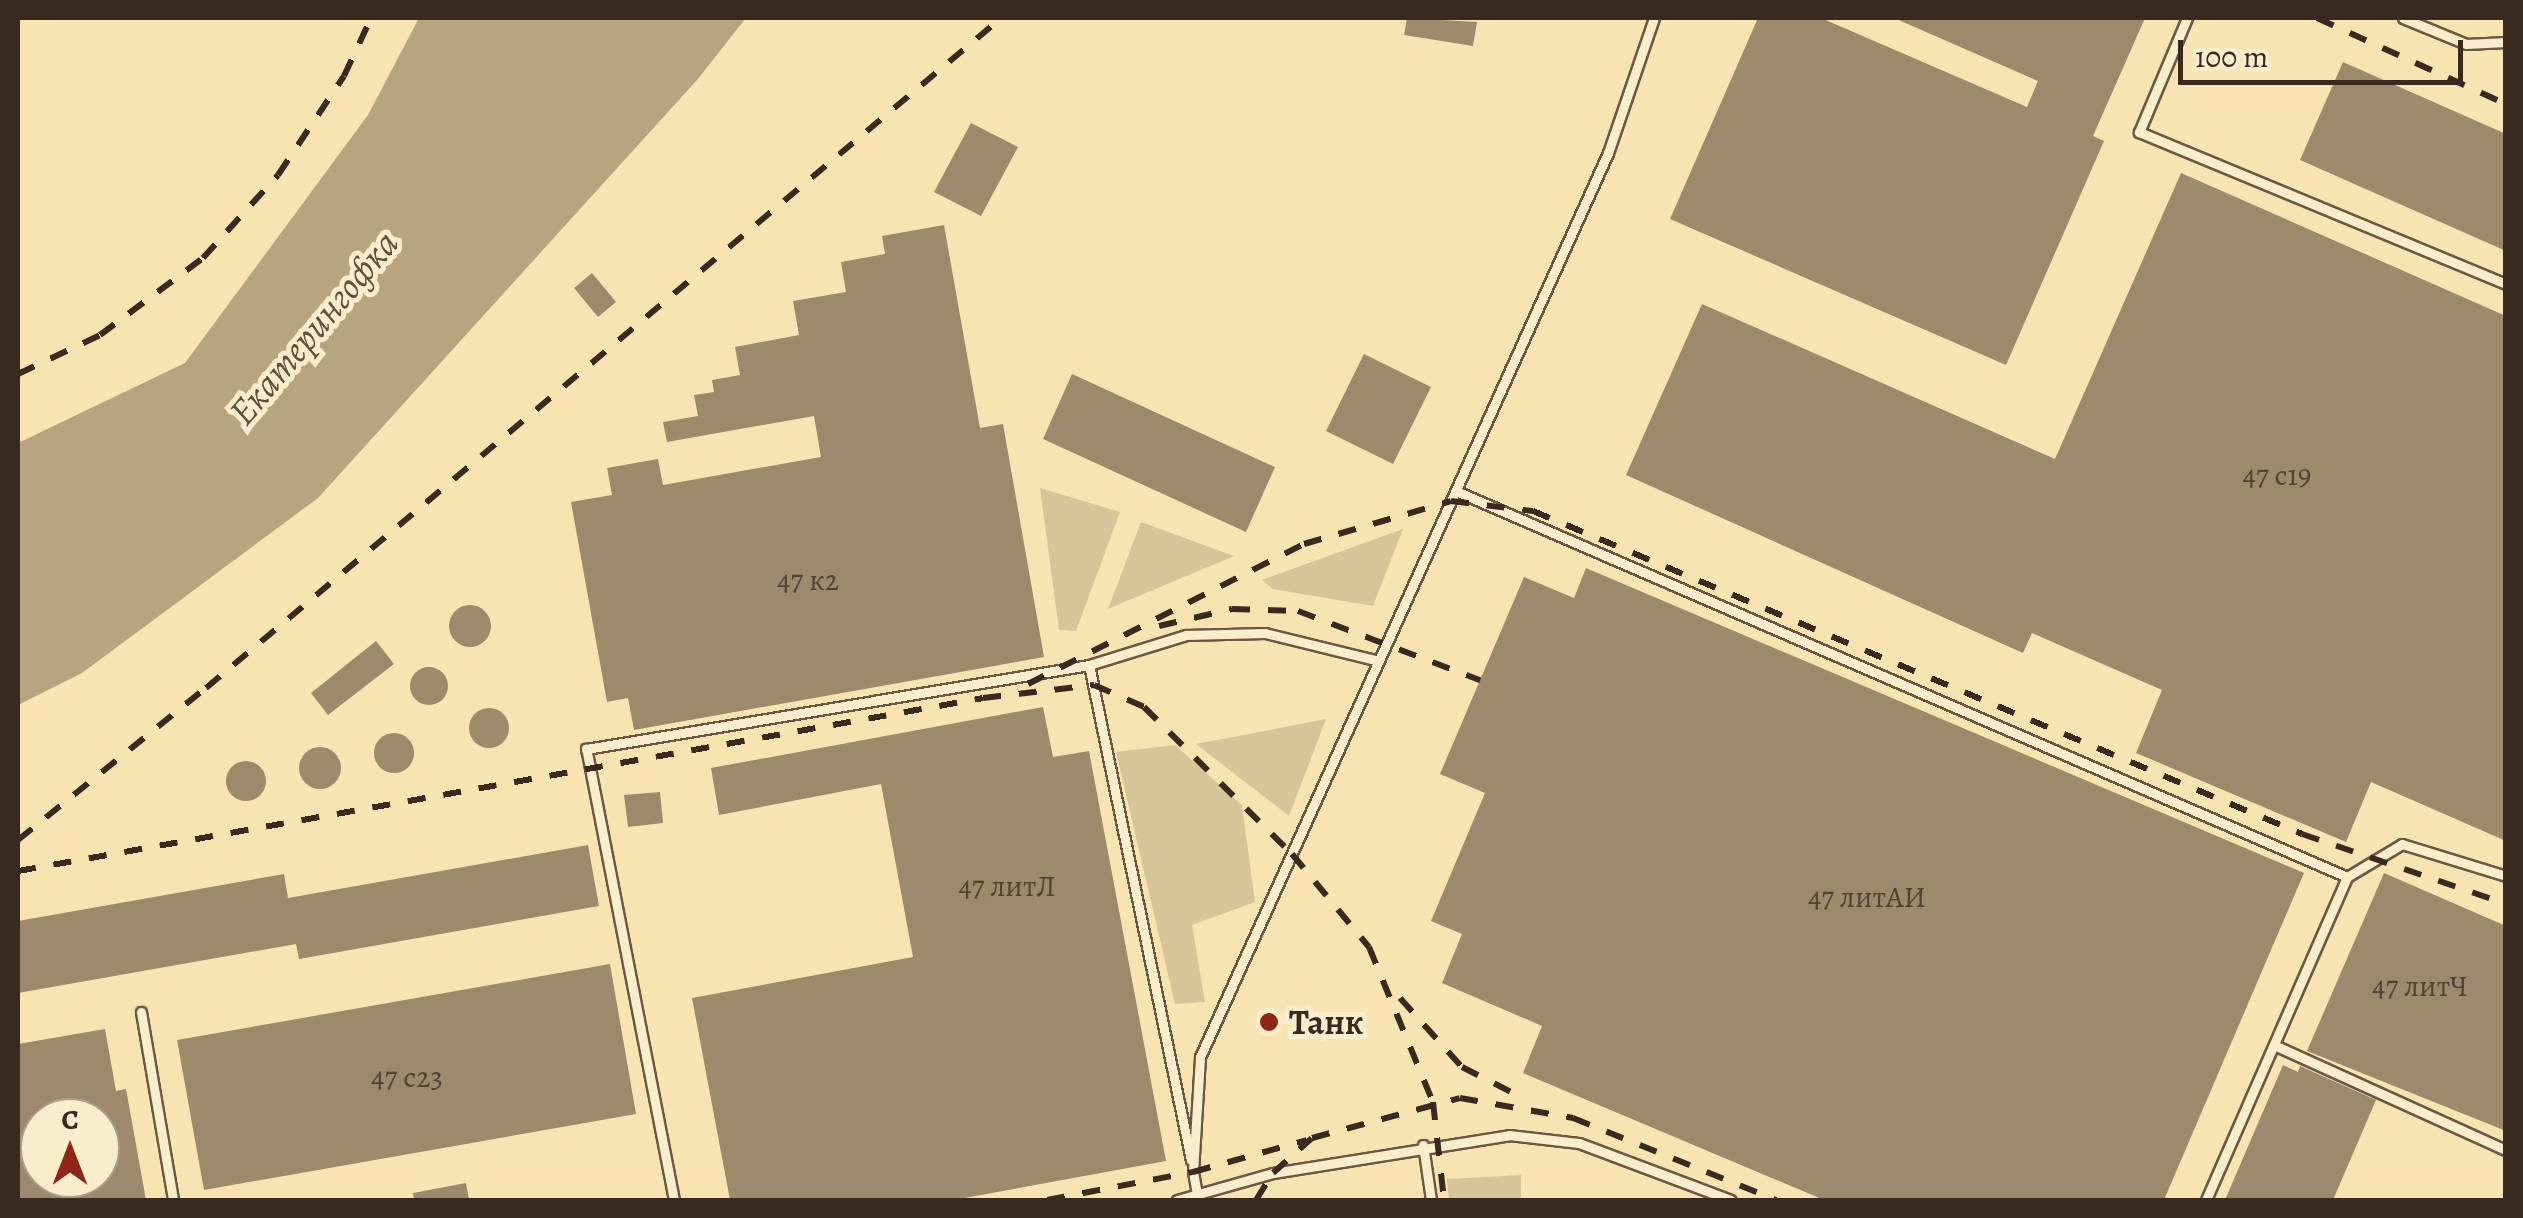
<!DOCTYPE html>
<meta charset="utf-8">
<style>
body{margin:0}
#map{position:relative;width:2523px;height:1218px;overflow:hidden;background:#f8e4b1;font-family:Alegreya,serif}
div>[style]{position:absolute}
.green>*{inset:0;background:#d8c499}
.water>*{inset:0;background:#b7a480}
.building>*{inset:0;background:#9d8a6c}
.round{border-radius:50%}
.roads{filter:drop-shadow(2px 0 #6a5845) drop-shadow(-2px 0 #6a5845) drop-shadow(0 2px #6a5845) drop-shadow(0 -2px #6a5845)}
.service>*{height:9px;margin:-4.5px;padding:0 4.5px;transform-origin:4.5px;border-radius:4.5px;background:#faedcc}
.rail>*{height:6px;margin-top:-3px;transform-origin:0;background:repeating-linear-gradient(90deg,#3a2921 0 18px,transparent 0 36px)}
.dots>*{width:28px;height:28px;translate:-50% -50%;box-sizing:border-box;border:5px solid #faedcc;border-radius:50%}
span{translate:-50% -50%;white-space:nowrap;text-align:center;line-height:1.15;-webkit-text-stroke:10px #faedcc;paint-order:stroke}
.number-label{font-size:30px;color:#534134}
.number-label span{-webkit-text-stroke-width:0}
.poi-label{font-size:35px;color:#3a2921;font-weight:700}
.left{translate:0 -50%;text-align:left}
.water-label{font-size:38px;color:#604e3e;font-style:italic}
.frame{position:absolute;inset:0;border:20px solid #3a2921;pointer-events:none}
.north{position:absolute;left:20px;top:1098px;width:100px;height:100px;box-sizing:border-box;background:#faedcc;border:2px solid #ad9f88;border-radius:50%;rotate:0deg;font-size:28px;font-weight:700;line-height:40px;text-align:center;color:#3a2921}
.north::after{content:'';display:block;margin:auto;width:35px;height:45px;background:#8f2418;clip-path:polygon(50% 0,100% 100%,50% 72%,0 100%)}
.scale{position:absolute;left:2178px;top:40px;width:285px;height:45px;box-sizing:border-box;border:5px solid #3a2921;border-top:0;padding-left:12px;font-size:30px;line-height:35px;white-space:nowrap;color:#3a2921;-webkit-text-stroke:8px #faedcc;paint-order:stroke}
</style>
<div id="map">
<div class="green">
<i style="clip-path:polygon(1040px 488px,1120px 512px,1076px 631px,1059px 630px)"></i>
<i style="clip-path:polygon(1141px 522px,1234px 556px,1108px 609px)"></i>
<i style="clip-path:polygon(1403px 529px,1373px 606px,1273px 589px,1262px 580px)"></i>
<i style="clip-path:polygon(1326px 719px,1289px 816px,1196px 744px)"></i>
<i style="clip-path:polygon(1175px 745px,1242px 805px,1255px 902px,1192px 925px,1205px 1002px,1175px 1004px,1116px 752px)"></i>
<i style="clip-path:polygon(1521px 1175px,1521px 1200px,1449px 1200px,1447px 1179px)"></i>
</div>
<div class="water">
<i style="clip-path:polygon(419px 18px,746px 18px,697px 80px,318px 498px,82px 673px,18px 705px,18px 443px,185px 363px,368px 115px)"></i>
</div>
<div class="building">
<i style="clip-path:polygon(1407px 18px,1477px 22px,1473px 46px,1404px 35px)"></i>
<i style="clip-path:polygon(1758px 18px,1821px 18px,2027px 107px,2038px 81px,1894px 18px,2145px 18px,2093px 136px,2104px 141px,2006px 365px,1670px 219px)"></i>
<i style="clip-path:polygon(2343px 62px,2506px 134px,2506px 251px,2300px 160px)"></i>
<i style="clip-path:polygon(971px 123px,1018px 147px,981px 216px,934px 192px)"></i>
<i style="clip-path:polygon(2181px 173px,2506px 316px,2506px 841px,2371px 782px,2346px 842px,2136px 753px,2162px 690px,2032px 633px,2023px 653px,1626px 475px,1702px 304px,2055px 459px)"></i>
<i style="clip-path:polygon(944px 225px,980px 428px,1003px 424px,1044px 657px,634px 730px,628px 698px,607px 702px,571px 502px,612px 495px,607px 468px,658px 459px,663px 485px,821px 457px,814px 416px,667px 442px,663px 422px,698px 416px,694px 395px,714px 392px,712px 380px,740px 375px,735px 347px,799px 335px,793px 301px,846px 292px,841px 262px,885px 254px,882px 236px)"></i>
<i style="clip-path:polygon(592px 273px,616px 302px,598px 317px,574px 288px)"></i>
<i style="clip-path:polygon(1364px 354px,1431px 387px,1393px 464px,1326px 431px)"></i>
<i style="clip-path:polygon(1072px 374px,1275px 467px,1246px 532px,1043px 439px)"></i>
<i style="clip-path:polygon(1586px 568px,2304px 873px,2164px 1200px,1824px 1200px,1523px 1073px,1542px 1026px,1442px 983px,1462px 934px,1431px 921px,1485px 793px,1440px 774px,1524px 577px,1574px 598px)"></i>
<i class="round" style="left:449px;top:605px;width:42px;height:42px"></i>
<i style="clip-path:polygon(376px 641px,394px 664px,328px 715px,311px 693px)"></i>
<i class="round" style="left:410px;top:667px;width:38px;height:38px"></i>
<i style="clip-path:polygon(1043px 707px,1053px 757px,1089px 751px,1166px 1161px,954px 1200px,730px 1200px,692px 998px,913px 957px,881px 784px,719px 815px,711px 768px)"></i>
<i class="round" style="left:469px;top:708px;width:40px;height:40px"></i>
<i class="round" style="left:374px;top:733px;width:40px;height:40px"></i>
<i class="round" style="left:299px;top:747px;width:42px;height:42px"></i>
<i class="round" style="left:226px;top:761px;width:40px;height:40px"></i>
<i style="clip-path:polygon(660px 792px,663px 823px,628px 827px,624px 795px)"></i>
<i style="clip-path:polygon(588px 845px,599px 906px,299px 959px,296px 944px,18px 993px,18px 921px,284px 874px,288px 898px)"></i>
<i style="clip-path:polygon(2384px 873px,2506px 926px,2506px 1131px,2307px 1051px)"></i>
<i style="clip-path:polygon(610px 964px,636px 1114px,204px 1190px,177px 1040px)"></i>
<i style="clip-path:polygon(evenodd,105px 1029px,116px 1091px,126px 1089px,146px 1200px,18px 1200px,18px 1044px,105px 1029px,40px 1118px,100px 1118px,100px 1178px,40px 1178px,40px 1118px)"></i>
<i style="clip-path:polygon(2283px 1065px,2298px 1072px,2300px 1066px,2376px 1100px,2333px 1200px,2225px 1200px)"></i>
<i style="clip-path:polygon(466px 1183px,469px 1200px,414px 1200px,413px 1193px)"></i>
</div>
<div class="roads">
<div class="service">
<i style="left:2187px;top:18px;width:124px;rotate:112.8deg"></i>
<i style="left:2139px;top:132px;width:397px;rotate:22.5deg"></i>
<i style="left:2403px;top:18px;width:68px;rotate:22.4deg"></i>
<i style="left:2466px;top:44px;width:40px;rotate:-2.9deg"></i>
<i style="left:1456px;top:491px;width:971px;rotate:23.42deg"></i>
<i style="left:2347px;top:877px;width:352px;rotate:113.6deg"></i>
<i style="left:1089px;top:665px;width:505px;rotate:78.36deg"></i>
<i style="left:2347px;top:877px;width:64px;rotate:-31deg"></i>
<i style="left:2402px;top:844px;width:109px;rotate:17.1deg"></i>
<i style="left:141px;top:1012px;width:191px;rotate:80.3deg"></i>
<i style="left:2274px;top:1045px;width:255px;rotate:24.4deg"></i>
<i style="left:1423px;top:1145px;width:56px;rotate:81.7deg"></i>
<i style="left:674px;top:1200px;width:460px;rotate:-101deg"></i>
<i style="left:586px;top:749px;width:510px;rotate:-9.48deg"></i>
<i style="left:1089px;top:665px;width:102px;rotate:-17.2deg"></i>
<i style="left:1186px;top:635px;width:79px;rotate:-1.5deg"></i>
<i style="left:1265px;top:633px;width:117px;rotate:13.8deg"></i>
<i style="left:1177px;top:1200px;width:100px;rotate:-15.7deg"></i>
<i style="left:1273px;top:1173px;width:239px;rotate:-9.1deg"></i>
<i style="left:1509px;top:1135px;width:70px;rotate:6.5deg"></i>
<i style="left:1579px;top:1143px;width:162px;rotate:20.6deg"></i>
<i style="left:1198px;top:1200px;width:28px;rotate:-100deg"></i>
<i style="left:1193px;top:1172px;width:115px;rotate:-86.5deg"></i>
<i style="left:1200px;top:1057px;width:992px;rotate:-65.71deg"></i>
<i style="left:1608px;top:153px;width:143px;rotate:-71.2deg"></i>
</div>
</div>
<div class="rail">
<i style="left:2317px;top:18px;width:208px;rotate:24.5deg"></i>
<i style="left:18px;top:374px;width:91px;rotate:-25.4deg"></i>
<i style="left:100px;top:335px;width:129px;rotate:-36.8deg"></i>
<i style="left:203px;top:258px;width:112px;rotate:-47.9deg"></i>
<i style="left:278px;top:175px;width:119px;rotate:-56.3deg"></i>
<i style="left:344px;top:76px;width:64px;rotate:-65deg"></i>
<i style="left:1159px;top:626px;width:75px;rotate:-13.1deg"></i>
<i style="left:1232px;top:609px;width:66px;rotate:1.7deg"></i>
<i style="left:1298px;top:611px;width:195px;rotate:20.8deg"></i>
<i style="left:1028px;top:684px;width:309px;rotate:-26.9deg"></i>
<i style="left:1304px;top:544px;width:153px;rotate:-16.3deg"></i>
<i style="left:1451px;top:501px;width:83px;rotate:7deg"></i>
<i style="left:1533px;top:511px;width:834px;rotate:22.78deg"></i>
<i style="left:2302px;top:834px;width:216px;rotate:18.9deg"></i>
<i style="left:18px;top:840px;width:242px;rotate:-39deg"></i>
<i style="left:206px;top:688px;width:1040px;rotate:-40.12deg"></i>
<i style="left:18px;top:871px;width:980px;rotate:-10.16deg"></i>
<i style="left:983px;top:698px;width:112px;rotate:-6.7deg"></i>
<i style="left:1094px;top:685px;width:55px;rotate:23.7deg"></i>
<i style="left:1144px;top:707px;width:209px;rotate:44.8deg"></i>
<i style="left:1292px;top:854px;width:121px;rotate:50.4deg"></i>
<i style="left:1369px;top:947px;width:168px;rotate:67.6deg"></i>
<i style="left:1433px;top:1102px;width:99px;rotate:83.6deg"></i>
<i style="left:1400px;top:998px;width:93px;rotate:48.1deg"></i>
<i style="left:1462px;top:1067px;width:62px;rotate:27deg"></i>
<i style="left:1047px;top:1200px;width:149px;rotate:-10.9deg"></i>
<i style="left:1193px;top:1172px;width:118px;rotate:-15.7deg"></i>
<i style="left:1256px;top:1200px;width:32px;rotate:-58deg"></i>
<i style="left:1273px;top:1173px;width:52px;rotate:-41.9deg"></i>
<i style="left:1312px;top:1138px;width:153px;rotate:-15.1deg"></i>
<i style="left:1460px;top:1098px;width:115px;rotate:10deg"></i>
<i style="left:1573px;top:1118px;width:219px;rotate:22deg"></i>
</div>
<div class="dots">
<i style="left:1269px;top:1022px;background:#8f2418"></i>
</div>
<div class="number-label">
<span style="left:2277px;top:475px">47 с19</span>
<span style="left:808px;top:580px">47 к2</span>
<span style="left:1007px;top:886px">47 литЛ</span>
<span style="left:1867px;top:897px">47 литАИ</span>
<span style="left:2420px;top:986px">47 литЧ</span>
<span style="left:407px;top:1077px">47 с23</span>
</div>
<div class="poi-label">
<span class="left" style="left:1289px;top:1022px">Танк</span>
</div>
<div class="water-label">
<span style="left:314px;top:328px;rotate:-50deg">Екатерингофка</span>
</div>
<div class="frame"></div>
<div class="north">С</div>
<div class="scale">100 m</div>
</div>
